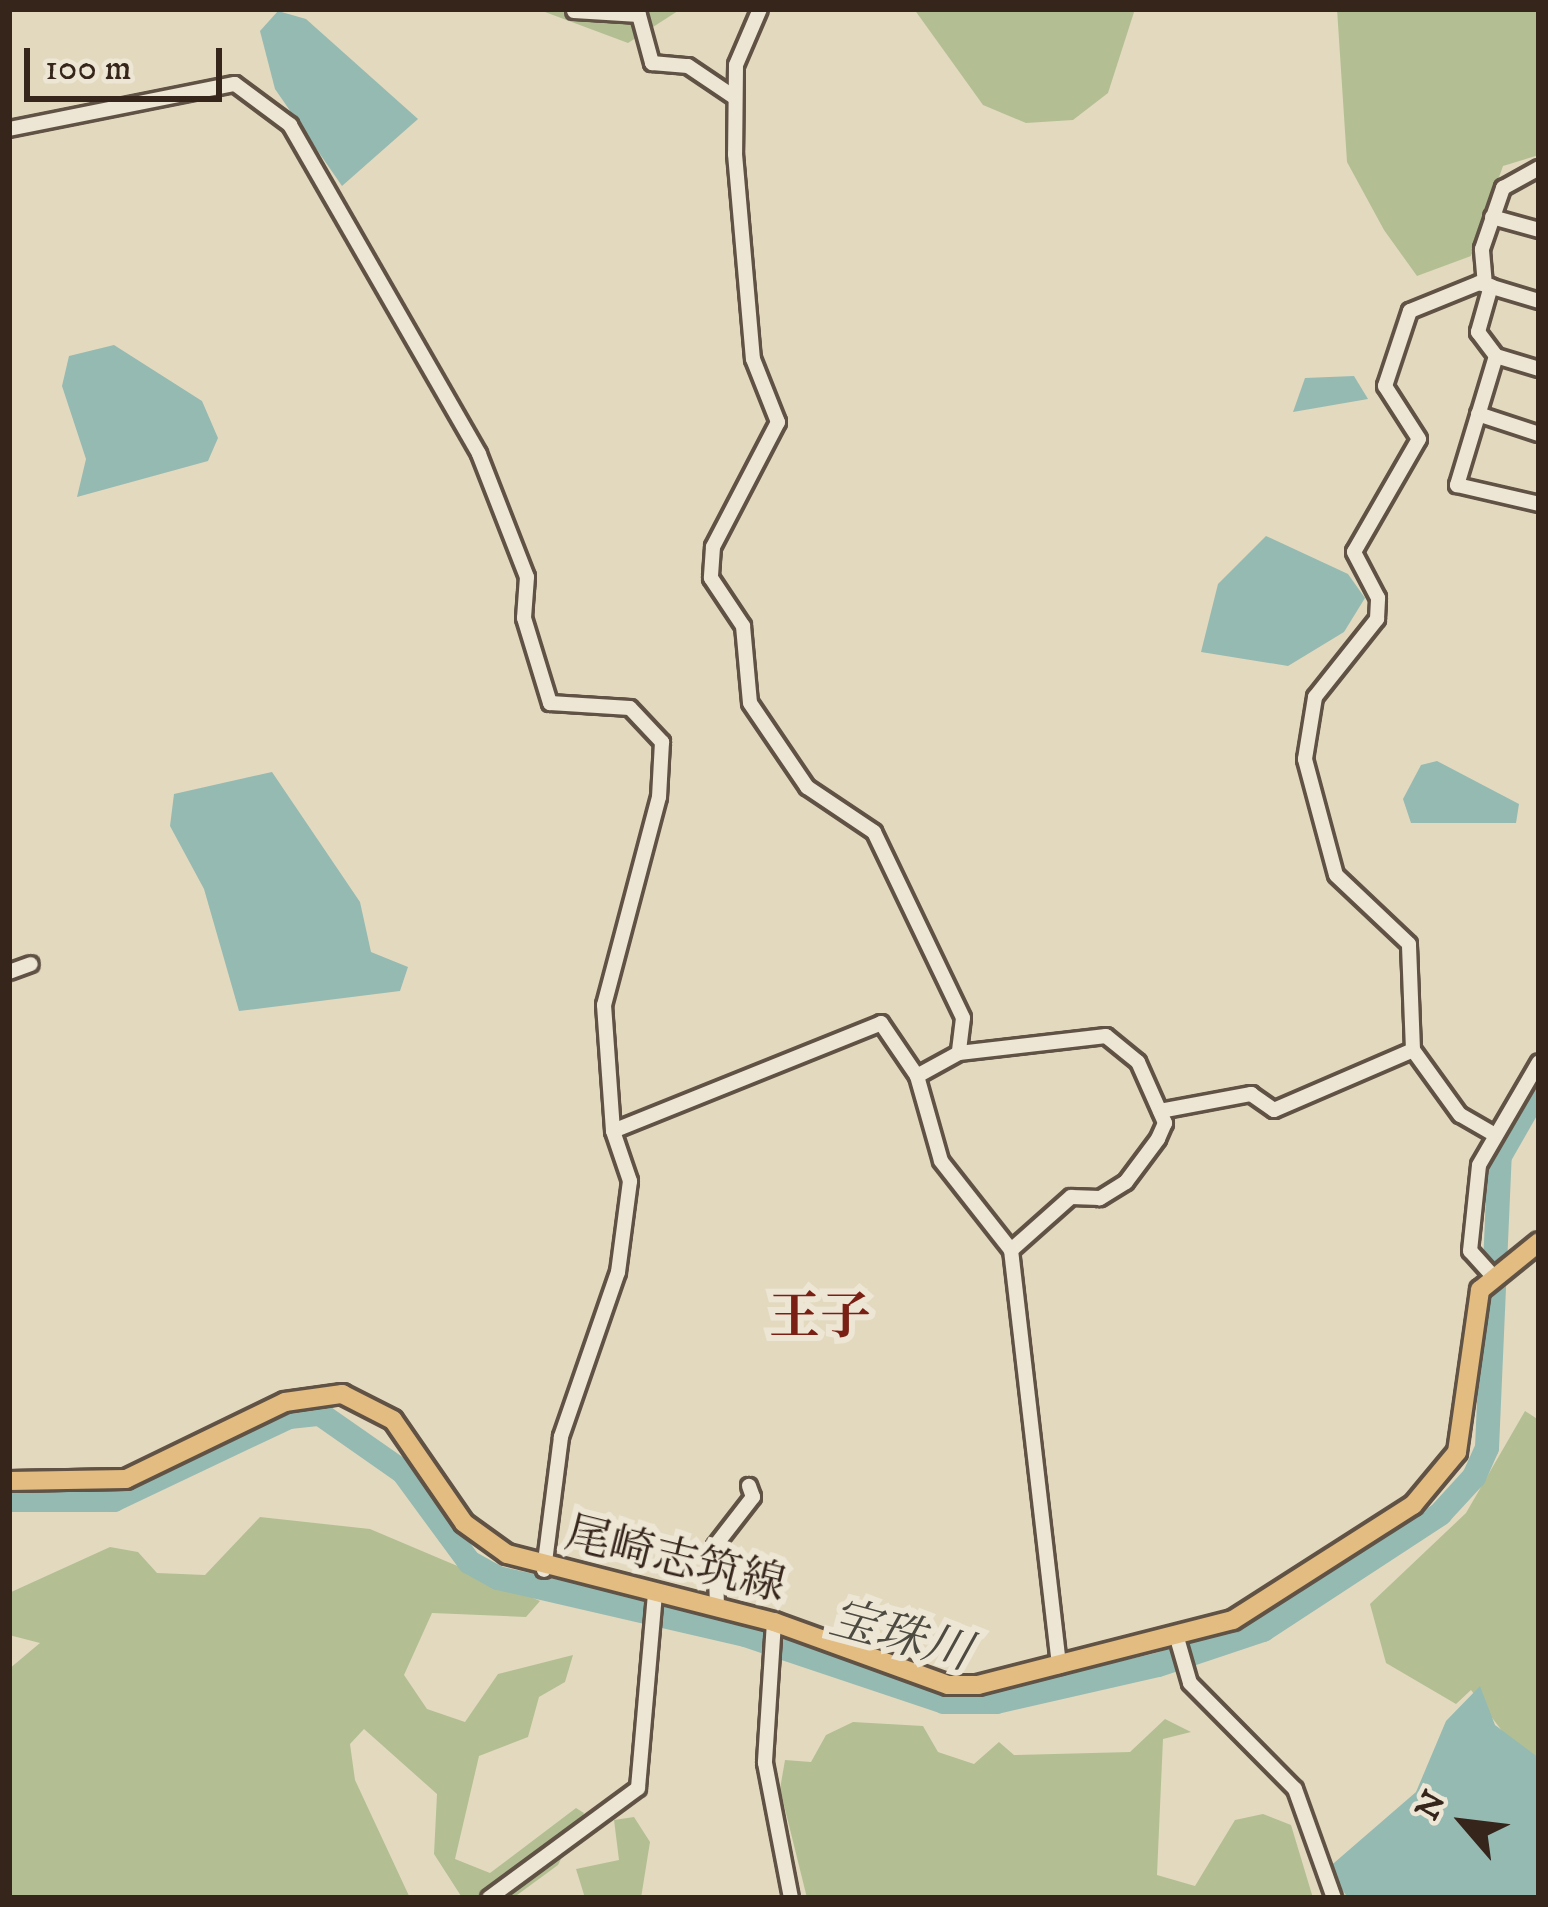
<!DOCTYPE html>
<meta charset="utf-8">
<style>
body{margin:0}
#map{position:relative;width:1548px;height:1907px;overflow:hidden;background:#e3d9bf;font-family:"IM FELL DW Pica","Noto Serif JP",serif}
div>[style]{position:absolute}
.green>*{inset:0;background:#b3bf93}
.water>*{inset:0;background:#95bab2}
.river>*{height:24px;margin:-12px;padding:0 12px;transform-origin:12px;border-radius:12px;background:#95bab2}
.roads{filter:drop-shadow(3px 0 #605244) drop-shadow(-3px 0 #605244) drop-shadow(0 3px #605244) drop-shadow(0 -3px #605244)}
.minor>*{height:14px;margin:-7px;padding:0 7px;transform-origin:7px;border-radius:7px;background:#ede6d5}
.major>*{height:18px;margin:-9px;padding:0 9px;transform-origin:9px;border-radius:9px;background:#e2bc80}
span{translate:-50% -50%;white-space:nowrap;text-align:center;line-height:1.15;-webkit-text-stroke:12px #ede6d5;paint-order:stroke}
.street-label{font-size:45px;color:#35251b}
.water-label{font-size:48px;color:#4d4a41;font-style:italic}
.quarter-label{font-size:51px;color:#7a1f14;font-weight:700}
.frame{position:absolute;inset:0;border:12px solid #35251b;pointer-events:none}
.north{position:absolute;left:1404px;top:1763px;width:120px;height:120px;-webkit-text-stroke:9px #ede6d5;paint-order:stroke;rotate:298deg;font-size:33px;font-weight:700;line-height:48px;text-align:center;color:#35251b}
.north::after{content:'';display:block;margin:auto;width:42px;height:54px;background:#35251b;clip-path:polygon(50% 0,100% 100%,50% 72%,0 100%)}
.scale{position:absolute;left:24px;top:48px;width:198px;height:54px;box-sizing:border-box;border:6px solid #35251b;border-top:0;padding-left:15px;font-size:36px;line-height:42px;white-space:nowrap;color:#35251b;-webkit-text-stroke:9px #ede6d5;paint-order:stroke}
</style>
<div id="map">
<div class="green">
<i style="clip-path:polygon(537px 9px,681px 9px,628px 43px)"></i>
<i style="clip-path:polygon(914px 9px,1135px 9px,1108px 93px,1073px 120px,1026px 123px,983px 105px)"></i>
<i style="clip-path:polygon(1337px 9px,1539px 9px,1539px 155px,1503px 166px,1471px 256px,1417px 276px,1384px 230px,1347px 162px)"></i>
<i style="clip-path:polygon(1525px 1411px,1539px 1420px,1539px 1758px,1518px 1752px,1471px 1690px,1456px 1704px,1386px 1663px,1370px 1604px,1466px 1513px)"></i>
<i style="clip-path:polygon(260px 1517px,370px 1529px,540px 1601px,526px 1617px,432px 1613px,404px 1675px,427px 1709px,465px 1722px,498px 1674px,573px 1655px,565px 1682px,539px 1697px,528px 1737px,479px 1756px,455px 1859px,490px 1873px,576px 1808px,584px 1813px,558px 1865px,513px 1898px,461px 1896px,434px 1854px,437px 1794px,364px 1729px,350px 1744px,355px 1780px,410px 1898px,9px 1898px,9px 1669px,40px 1643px,9px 1635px,9px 1593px,110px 1547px,138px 1552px,157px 1573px,205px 1575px)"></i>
<i style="clip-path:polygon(1165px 1719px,1191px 1732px,1163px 1739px,1157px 1875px,1195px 1886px,1235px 1820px,1263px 1814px,1291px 1825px,1313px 1898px,807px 1898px,780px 1789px,785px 1760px,811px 1762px,826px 1735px,853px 1722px,923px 1726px,938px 1752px,974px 1764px,999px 1742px,1014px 1755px,1130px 1752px)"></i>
<i style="clip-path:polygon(634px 1817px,650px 1842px,641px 1898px,585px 1898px,576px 1869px,619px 1860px,614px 1820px)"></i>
</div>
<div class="water">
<i style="clip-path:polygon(278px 11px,306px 19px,418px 119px,342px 186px,275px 89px,260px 31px)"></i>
<i style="clip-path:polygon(114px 345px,202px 401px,218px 438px,208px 461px,77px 497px,86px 459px,62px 386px,69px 356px)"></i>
<i style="clip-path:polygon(1354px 376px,1368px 399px,1293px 412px,1305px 378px)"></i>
<i style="clip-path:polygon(1266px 536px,1348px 574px,1365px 598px,1344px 632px,1288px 666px,1201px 652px,1218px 584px)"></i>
<i style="clip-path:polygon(1437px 761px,1519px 804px,1516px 823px,1411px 823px,1403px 799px,1421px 765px)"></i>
<i style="clip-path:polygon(272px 772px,360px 902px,371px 952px,408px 967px,400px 991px,239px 1011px,204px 889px,170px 826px,174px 794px)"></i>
<i style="clip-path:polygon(1480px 1686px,1495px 1725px,1539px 1758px,1539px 1898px,1348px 1898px,1327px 1869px,1416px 1792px,1446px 1721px)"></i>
</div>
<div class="river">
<i style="left:9px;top:1500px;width:105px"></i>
<i style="left:114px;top:1500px;width:194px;rotate:-25.4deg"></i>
<i style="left:289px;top:1417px;width:31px;rotate:-6deg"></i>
<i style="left:320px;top:1414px;width:101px;rotate:34.9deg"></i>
<i style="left:403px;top:1472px;width:112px;rotate:53.7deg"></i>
<i style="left:469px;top:1562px;width:33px;rotate:29deg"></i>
<i style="left:498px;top:1578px;width:253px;rotate:13deg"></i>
<i style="left:745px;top:1635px;width:210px;rotate:18.6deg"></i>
<i style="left:944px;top:1702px;width:52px"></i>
<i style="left:996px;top:1702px;width:166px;rotate:-12.9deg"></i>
<i style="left:1158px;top:1665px;width:111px;rotate:-18.4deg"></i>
<i style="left:1263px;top:1630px;width:212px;rotate:-33.2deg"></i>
<i style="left:1440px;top:1514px;width:50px;rotate:-47.4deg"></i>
<i style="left:1474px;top:1477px;width:32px;rotate:-66deg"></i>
<i style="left:1487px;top:1448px;width:292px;rotate:-87.5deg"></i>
<i style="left:1500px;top:1156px;width:78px;rotate:-60.2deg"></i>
</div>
<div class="roads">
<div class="minor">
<i style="left:760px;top:9px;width:61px;rotate:113.2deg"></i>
<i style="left:736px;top:65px;width:89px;rotate:90.6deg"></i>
<i style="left:735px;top:154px;width:206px;rotate:85deg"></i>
<i style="left:753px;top:359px;width:68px;rotate:68.4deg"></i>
<i style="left:778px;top:422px;width:141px;rotate:117.5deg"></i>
<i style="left:713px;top:547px;width:31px;rotate:94deg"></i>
<i style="left:711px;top:578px;width:58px;rotate:56.3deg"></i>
<i style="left:743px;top:626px;width:77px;rotate:84.8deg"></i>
<i style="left:750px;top:703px;width:102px;rotate:55.8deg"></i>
<i style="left:807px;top:787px;width:81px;rotate:33.9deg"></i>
<i style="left:874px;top:832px;width:206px;rotate:64.4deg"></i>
<i style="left:963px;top:1018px;width:35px;rotate:97deg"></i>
<i style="left:574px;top:11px;width:65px;rotate:3.5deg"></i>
<i style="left:639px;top:15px;width:50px;rotate:74.8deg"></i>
<i style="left:652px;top:63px;width:36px;rotate:5deg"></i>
<i style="left:688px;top:66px;width:55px;rotate:34deg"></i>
<i style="left:9px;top:129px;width:230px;rotate:-11.3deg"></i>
<i style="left:235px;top:84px;width:69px;rotate:36.7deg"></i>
<i style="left:290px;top:125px;width:379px;rotate:60.1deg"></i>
<i style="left:479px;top:454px;width:132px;rotate:68.7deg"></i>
<i style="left:527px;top:577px;width:41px;rotate:94.2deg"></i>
<i style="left:524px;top:618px;width:89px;rotate:73deg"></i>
<i style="left:550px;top:703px;width:80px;rotate:3.6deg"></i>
<i style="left:630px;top:708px;width:47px;rotate:46.7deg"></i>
<i style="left:662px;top:742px;width:55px;rotate:93.1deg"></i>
<i style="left:659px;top:797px;width:215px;rotate:104.8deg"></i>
<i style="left:604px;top:1005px;width:126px;rotate:85.9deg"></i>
<i style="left:613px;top:1131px;width:53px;rotate:71.2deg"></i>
<i style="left:630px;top:1181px;width:92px;rotate:97.5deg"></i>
<i style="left:618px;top:1272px;width:175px;rotate:109.1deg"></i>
<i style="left:561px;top:1437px;width:134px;rotate:97.3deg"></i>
<i style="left:1492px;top:217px;width:49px;rotate:15.5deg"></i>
<i style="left:1485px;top:285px;width:36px;rotate:-95deg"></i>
<i style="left:1482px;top:249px;width:65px;rotate:-71deg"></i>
<i style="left:1503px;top:188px;width:41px;rotate:-29.1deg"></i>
<i style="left:1491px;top:286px;width:48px;rotate:105.8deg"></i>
<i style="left:1478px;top:332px;width:30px;rotate:53deg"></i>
<i style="left:1496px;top:356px;width:135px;rotate:106.8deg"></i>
<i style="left:1457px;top:485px;width:84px;rotate:13deg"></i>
<i style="left:1496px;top:356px;width:45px;rotate:16.8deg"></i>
<i style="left:1478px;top:414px;width:64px;rotate:18.2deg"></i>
<i style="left:9px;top:972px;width:23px;rotate:-20deg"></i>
<i style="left:917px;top:1076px;width:48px;rotate:-28.7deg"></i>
<i style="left:959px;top:1053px;width:148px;rotate:-6.6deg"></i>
<i style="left:1106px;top:1036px;width:41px;rotate:39.1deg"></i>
<i style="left:1138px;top:1062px;width:67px;rotate:66.1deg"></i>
<i style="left:1165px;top:1123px;width:17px;rotate:114deg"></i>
<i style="left:1158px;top:1139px;width:54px;rotate:126.7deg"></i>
<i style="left:1126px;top:1182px;width:31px;rotate:148deg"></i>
<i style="left:1100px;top:1198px;width:29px;rotate:-178deg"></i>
<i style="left:1071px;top:1197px;width:80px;rotate:138.5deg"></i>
<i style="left:1160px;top:1111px;width:93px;rotate:-10.6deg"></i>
<i style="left:1251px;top:1094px;width:28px;rotate:35deg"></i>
<i style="left:1274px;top:1110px;width:151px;rotate:-23.3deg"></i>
<i style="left:613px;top:1131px;width:289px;rotate:-21.9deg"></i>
<i style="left:881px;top:1023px;width:64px;rotate:55.8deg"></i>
<i style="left:917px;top:1076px;width:88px;rotate:74.2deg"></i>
<i style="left:941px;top:1161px;width:113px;rotate:51.8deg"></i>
<i style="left:1011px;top:1250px;width:419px;rotate:83.4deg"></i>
<i style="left:1490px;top:1132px;width:34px;rotate:-150deg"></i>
<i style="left:1460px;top:1115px;width:80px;rotate:-125.9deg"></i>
<i style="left:1413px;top:1050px;width:106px;rotate:-92.2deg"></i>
<i style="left:1409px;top:944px;width:100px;rotate:-136.6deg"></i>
<i style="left:1336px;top:875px;width:120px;rotate:-105deg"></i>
<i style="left:1305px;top:759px;width:63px;rotate:-80.8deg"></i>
<i style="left:1315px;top:697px;width:100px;rotate:-51.5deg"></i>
<i style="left:1377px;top:619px;width:21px;rotate:-87deg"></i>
<i style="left:1378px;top:598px;width:52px;rotate:-117.6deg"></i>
<i style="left:1354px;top:552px;width:130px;rotate:-60.1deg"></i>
<i style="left:1419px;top:439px;width:63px;rotate:-122.7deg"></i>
<i style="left:1385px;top:386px;width:79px;rotate:-71.6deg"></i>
<i style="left:1410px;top:311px;width:74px;rotate:-22.1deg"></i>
<i style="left:1479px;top:283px;width:63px;rotate:16.7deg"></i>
<i style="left:1491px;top:1274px;width:31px;rotate:-132deg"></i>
<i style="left:1470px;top:1251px;width:86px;rotate:-84deg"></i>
<i style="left:1479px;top:1165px;width:119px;rotate:-59.8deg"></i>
<i style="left:717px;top:1606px;width:60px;rotate:-91.9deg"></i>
<i style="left:715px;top:1546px;width:62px;rotate:-52.2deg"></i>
<i style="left:753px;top:1497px;width:12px;rotate:-110deg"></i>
<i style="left:774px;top:1622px;width:141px;rotate:93.7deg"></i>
<i style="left:765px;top:1763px;width:137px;rotate:79.1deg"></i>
<i style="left:1177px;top:1638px;width:47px;rotate:73.9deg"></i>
<i style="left:1190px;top:1683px;width:149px;rotate:45.3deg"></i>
<i style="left:1295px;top:1789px;width:116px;rotate:70.3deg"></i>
<i style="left:489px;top:1898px;width:185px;rotate:-36.4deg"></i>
<i style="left:638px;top:1788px;width:196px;rotate:-85deg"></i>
</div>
<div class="major">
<i style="left:9px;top:1481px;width:117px;rotate:-1deg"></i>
<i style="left:126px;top:1479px;width:177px;rotate:-25.8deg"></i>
<i style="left:285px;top:1402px;width:58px;rotate:-8deg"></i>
<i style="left:342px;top:1394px;width:57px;rotate:27deg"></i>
<i style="left:393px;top:1420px;width:125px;rotate:55.4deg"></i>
<i style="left:464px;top:1523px;width:53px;rotate:35.8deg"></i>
<i style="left:507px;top:1554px;width:276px;rotate:14.3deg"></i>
<i style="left:774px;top:1622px;width:185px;rotate:19.9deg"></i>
<i style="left:948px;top:1685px;width:30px"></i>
<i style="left:978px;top:1685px;width:263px;rotate:-14.3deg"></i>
<i style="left:1233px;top:1620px;width:214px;rotate:-32.6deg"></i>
<i style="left:1413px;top:1505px;width:69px;rotate:-50.3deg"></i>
<i style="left:1457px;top:1452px;width:164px;rotate:-81.9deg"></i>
<i style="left:1480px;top:1290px;width:76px;rotate:-39.1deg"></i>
</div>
</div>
<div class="street-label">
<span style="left:675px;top:1561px;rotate:14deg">尾崎志筑線</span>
</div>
<div class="water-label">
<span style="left:900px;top:1637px;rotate:15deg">宝珠川</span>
</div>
<div class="quarter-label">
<span style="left:820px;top:1318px">王子</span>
</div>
<div class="frame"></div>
<div class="north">N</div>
<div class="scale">100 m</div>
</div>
